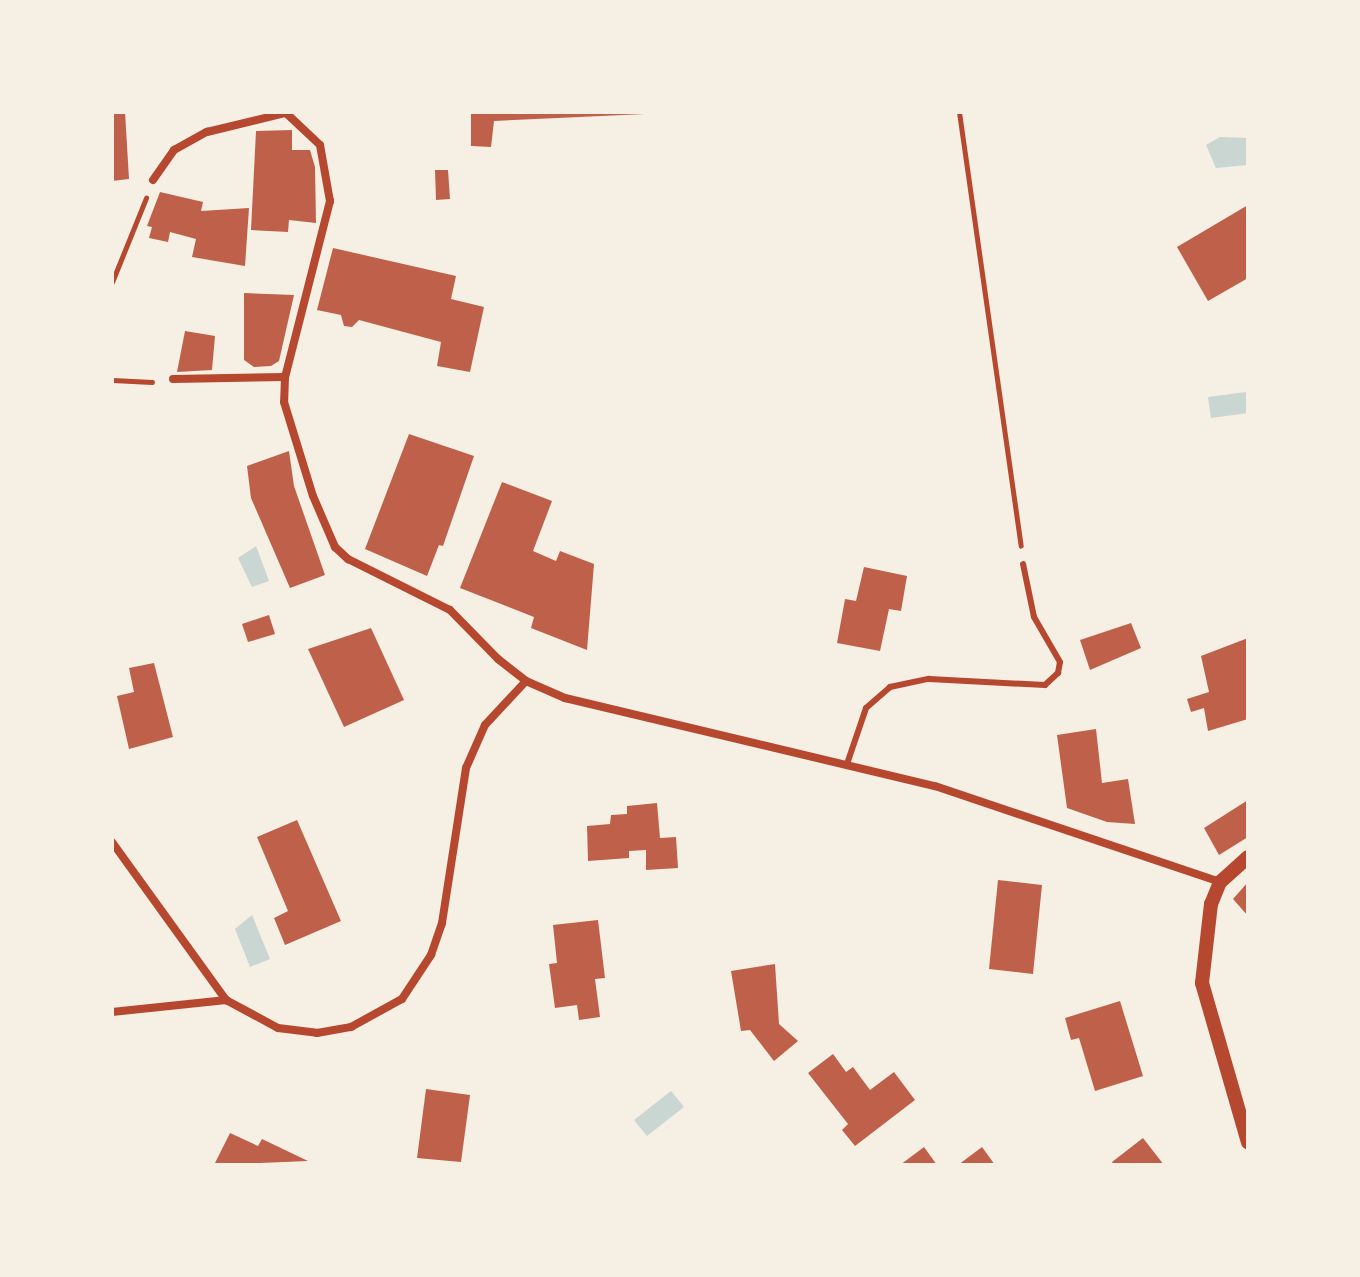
<!DOCTYPE html>
<style>
body{margin:0}
#map{position:relative;width:1360px;height:1277px;overflow:hidden;background:#f6efe4;font-family:"Public Sans",sans-serif}
div>[style]{position:absolute}
.water>*{inset:0;background:#c9d6d2}
.building>*{inset:0;background:#bf614a}
.path>*{height:5px;margin:-2.5px;padding:0 2.5px;transform-origin:2.5px;border-radius:2.5px;background:#b5482f}
.service>*{height:6px;margin:-3px;padding:0 3px;transform-origin:3px;border-radius:3px;background:#b5482f}
.minor>*{height:8px;margin:-4px;padding:0 4px;transform-origin:4px;border-radius:4px;background:#b5482f}
.tertiary>*{height:14px;margin:-7px;padding:0 7px;transform-origin:7px;border-radius:7px;background:#b5482f}
span{translate:-50% -50%;white-space:nowrap;text-align:center;line-height:1.15;-webkit-text-stroke:8px #f6efe4;paint-order:stroke}
.frame{position:absolute;inset:0;border:114px solid #f6efe4;pointer-events:none}
</style>
<div id="map">
<div class="water">
<i style="clip-path:polygon(1220px 137px,1248px 138px,1248px 165px,1216px 168px,1206px 145px)"></i>
<i style="clip-path:polygon(1246px 392px,1248px 413px,1211px 418px,1208px 397px)"></i>
<i style="clip-path:polygon(256px 546px,269px 581px,252px 587px,238px 558px)"></i>
<i style="clip-path:polygon(252px 915px,270px 959px,250px 967px,235px 929px)"></i>
<i style="clip-path:polygon(671px 1091px,684px 1107px,647px 1136px,634px 1120px)"></i>
</div>
<div class="building">
<i style="clip-path:polygon(112px 112px,125px 112px,129px 179px,112px 181px)"></i>
<i style="clip-path:polygon(471px 112px,645px 112px,645px 114px,494px 121px,491px 147px,471px 146px)"></i>
<i style="clip-path:polygon(292px 130px,292px 150px,310px 150px,315px 167px,316px 223px,289px 220px,288px 232px,251px 230px,256px 131px)"></i>
<i style="clip-path:polygon(435px 170px,448px 170px,450px 199px,436px 200px)"></i>
<i style="clip-path:polygon(160px 192px,203px 202px,201px 211px,249px 208px,245px 266px,192px 257px,196px 239px,170px 232px,168px 242px,149px 238px,152px 227px,147px 226px)"></i>
<i style="clip-path:polygon(1248px 205px,1248px 278px,1208px 301px,1177px 247px)"></i>
<i style="clip-path:polygon(333px 248px,456px 276px,451px 299px,484px 307px,470px 372px,437px 366px,441px 342px,359px 320px,352px 327px,344px 326px,341px 315px,317px 310px)"></i>
<i style="clip-path:polygon(244px 293px,294px 295px,279px 361px,271px 366px,254px 367px,244px 360px)"></i>
<i style="clip-path:polygon(185px 331px,215px 336px,212px 370px,177px 372px)"></i>
<i style="clip-path:polygon(409px 434px,474px 456px,443px 546px,439px 545px,427px 576px,365px 549px)"></i>
<i style="clip-path:polygon(289px 451px,294px 486px,325px 575px,290px 588px,251px 498px,247px 466px)"></i>
<i style="clip-path:polygon(502px 482px,552px 501px,533px 551px,556px 561px,560px 551px,594px 564px,587px 650px,531px 628px,534px 617px,460px 588px)"></i>
<i style="clip-path:polygon(864px 567px,907px 576px,901px 611px,889px 609px,880px 651px,837px 643px,845px 599px,856px 601px)"></i>
<i style="clip-path:polygon(269px 615px,275px 634px,248px 642px,242px 624px)"></i>
<i style="clip-path:polygon(1131px 623px,1141px 648px,1090px 670px,1080px 640px)"></i>
<i style="clip-path:polygon(371px 628px,404px 700px,344px 727px,308px 649px)"></i>
<i style="clip-path:polygon(1248px 638px,1248px 719px,1208px 731px,1204px 708px,1191px 712px,1187px 699px,1209px 692px,1201px 656px)"></i>
<i style="clip-path:polygon(154px 663px,173px 737px,129px 749px,117px 696px,134px 692px,129px 668px)"></i>
<i style="clip-path:polygon(1096px 729px,1102px 783px,1128px 779px,1135px 824px,1107px 822px,1067px 808px,1057px 735px)"></i>
<i style="clip-path:polygon(1248px 800px,1248px 837px,1219px 855px,1204px 828px)"></i>
<i style="clip-path:polygon(657px 803px,660px 838px,676px 837px,678px 868px,646px 870px,646px 850px,629px 851px,629px 858px,588px 861px,587px 826px,610px 824px,611px 815px,627px 814px,627px 806px)"></i>
<i style="clip-path:polygon(297px 820px,341px 921px,285px 945px,274px 918px,288px 911px,257px 837px)"></i>
<i style="clip-path:polygon(998px 880px,1042px 885px,1033px 974px,989px 969px)"></i>
<i style="clip-path:polygon(1248px 882px,1248px 916px,1233px 899px)"></i>
<i style="clip-path:polygon(598px 920px,605px 978px,595px 979px,600px 1017px,579px 1020px,577px 1005px,555px 1008px,549px 964px,557px 963px,553px 925px)"></i>
<i style="clip-path:polygon(775px 964px,779px 1024px,798px 1041px,774px 1061px,750px 1030px,741px 1031px,731px 971px)"></i>
<i style="clip-path:polygon(1120px 1001px,1143px 1076px,1095px 1091px,1079px 1038px,1071px 1040px,1065px 1018px)"></i>
<i style="clip-path:polygon(833px 1054px,846px 1072px,853px 1067px,870px 1090px,894px 1072px,915px 1100px,855px 1146px,842px 1130px,848px 1124px,808px 1073px)"></i>
<i style="clip-path:polygon(426px 1089px,470px 1095px,461px 1162px,417px 1158px)"></i>
<i style="clip-path:polygon(230px 1133px,258px 1146px,262px 1139px,308px 1161px,214px 1165px)"></i>
<i style="clip-path:polygon(1143px 1138px,1164px 1165px,1114px 1165px,1112px 1162px)"></i>
<i style="clip-path:polygon(924px 1147px,937px 1165px,900px 1165px)"></i>
<i style="clip-path:polygon(982px 1147px,995px 1165px,958px 1165px)"></i>
</div>
<div class="path">
<i style="left:959px;top:112px;width:438px;rotate:81.9deg"></i>
<i style="left:112px;top:282px;width:91px;rotate:-68deg"></i>
<i style="left:112px;top:380px;width:40px;rotate:2.9deg"></i>
</div>
<div class="service">
<i style="left:848px;top:761px;width:56px;rotate:-71.2deg"></i>
<i style="left:866px;top:708px;width:32px;rotate:-41deg"></i>
<i style="left:890px;top:687px;width:40px;rotate:-12deg"></i>
<i style="left:929px;top:679px;width:116px;rotate:3deg"></i>
<i style="left:1045px;top:685px;width:18px;rotate:-43deg"></i>
<i style="left:1058px;top:673px;width:11px;rotate:-80deg"></i>
<i style="left:1060px;top:662px;width:52px;rotate:-120deg"></i>
<i style="left:1034px;top:617px;width:54px;rotate:-101.7deg"></i>
</div>
<div class="minor">
<i style="left:285px;top:112px;width:48px;rotate:43.3deg"></i>
<i style="left:320px;top:145px;width:57px;rotate:79.9deg"></i>
<i style="left:330px;top:201px;width:182px;rotate:104.3deg"></i>
<i style="left:285px;top:377px;width:25px;rotate:92deg"></i>
<i style="left:284px;top:402px;width:98px;rotate:72.9deg"></i>
<i style="left:313px;top:496px;width:56px;rotate:66.7deg"></i>
<i style="left:335px;top:547px;width:18px;rotate:43deg"></i>
<i style="left:348px;top:559px;width:114px;rotate:26.6deg"></i>
<i style="left:450px;top:610px;width:69px;rotate:45.6deg"></i>
<i style="left:498px;top:659px;width:36px;rotate:38deg"></i>
<i style="left:526px;top:681px;width:43px;rotate:23.6deg"></i>
<i style="left:565px;top:698px;width:380px;rotate:13.4deg"></i>
<i style="left:935px;top:786px;width:301px;rotate:18.6deg"></i>
<i style="left:153px;top:180px;width:37px;rotate:-55deg"></i>
<i style="left:174px;top:150px;width:38px;rotate:-29deg"></i>
<i style="left:207px;top:132px;width:80px;rotate:-13.7deg"></i>
<i style="left:173px;top:379px;width:112px;rotate:-1deg"></i>
<i style="left:112px;top:842px;width:195px;rotate:54.2deg"></i>
<i style="left:226px;top:1000px;width:59px;rotate:28.3deg"></i>
<i style="left:278px;top:1028px;width:39px;rotate:7deg"></i>
<i style="left:317px;top:1033px;width:35px;rotate:-10deg"></i>
<i style="left:351px;top:1027px;width:58px;rotate:-28.8deg"></i>
<i style="left:402px;top:999px;width:53px;rotate:-56.6deg"></i>
<i style="left:431px;top:955px;width:34px;rotate:-71deg"></i>
<i style="left:442px;top:923px;width:157px;rotate:-81.2deg"></i>
<i style="left:466px;top:768px;width:47px;rotate:-66.2deg"></i>
<i style="left:485px;top:725px;width:60px;rotate:-47deg"></i>
<i style="left:112px;top:1012px;width:115px;rotate:-6deg"></i>
</div>
<div class="tertiary">
<i style="left:1248px;top:857px;width:38px;rotate:138deg"></i>
<i style="left:1220px;top:882px;width:24px;rotate:112deg"></i>
<i style="left:1211px;top:904px;width:80px;rotate:96.5deg"></i>
<i style="left:1202px;top:983px;width:166px;rotate:73.9deg"></i>
</div>
<div class="frame"></div>
</div>
